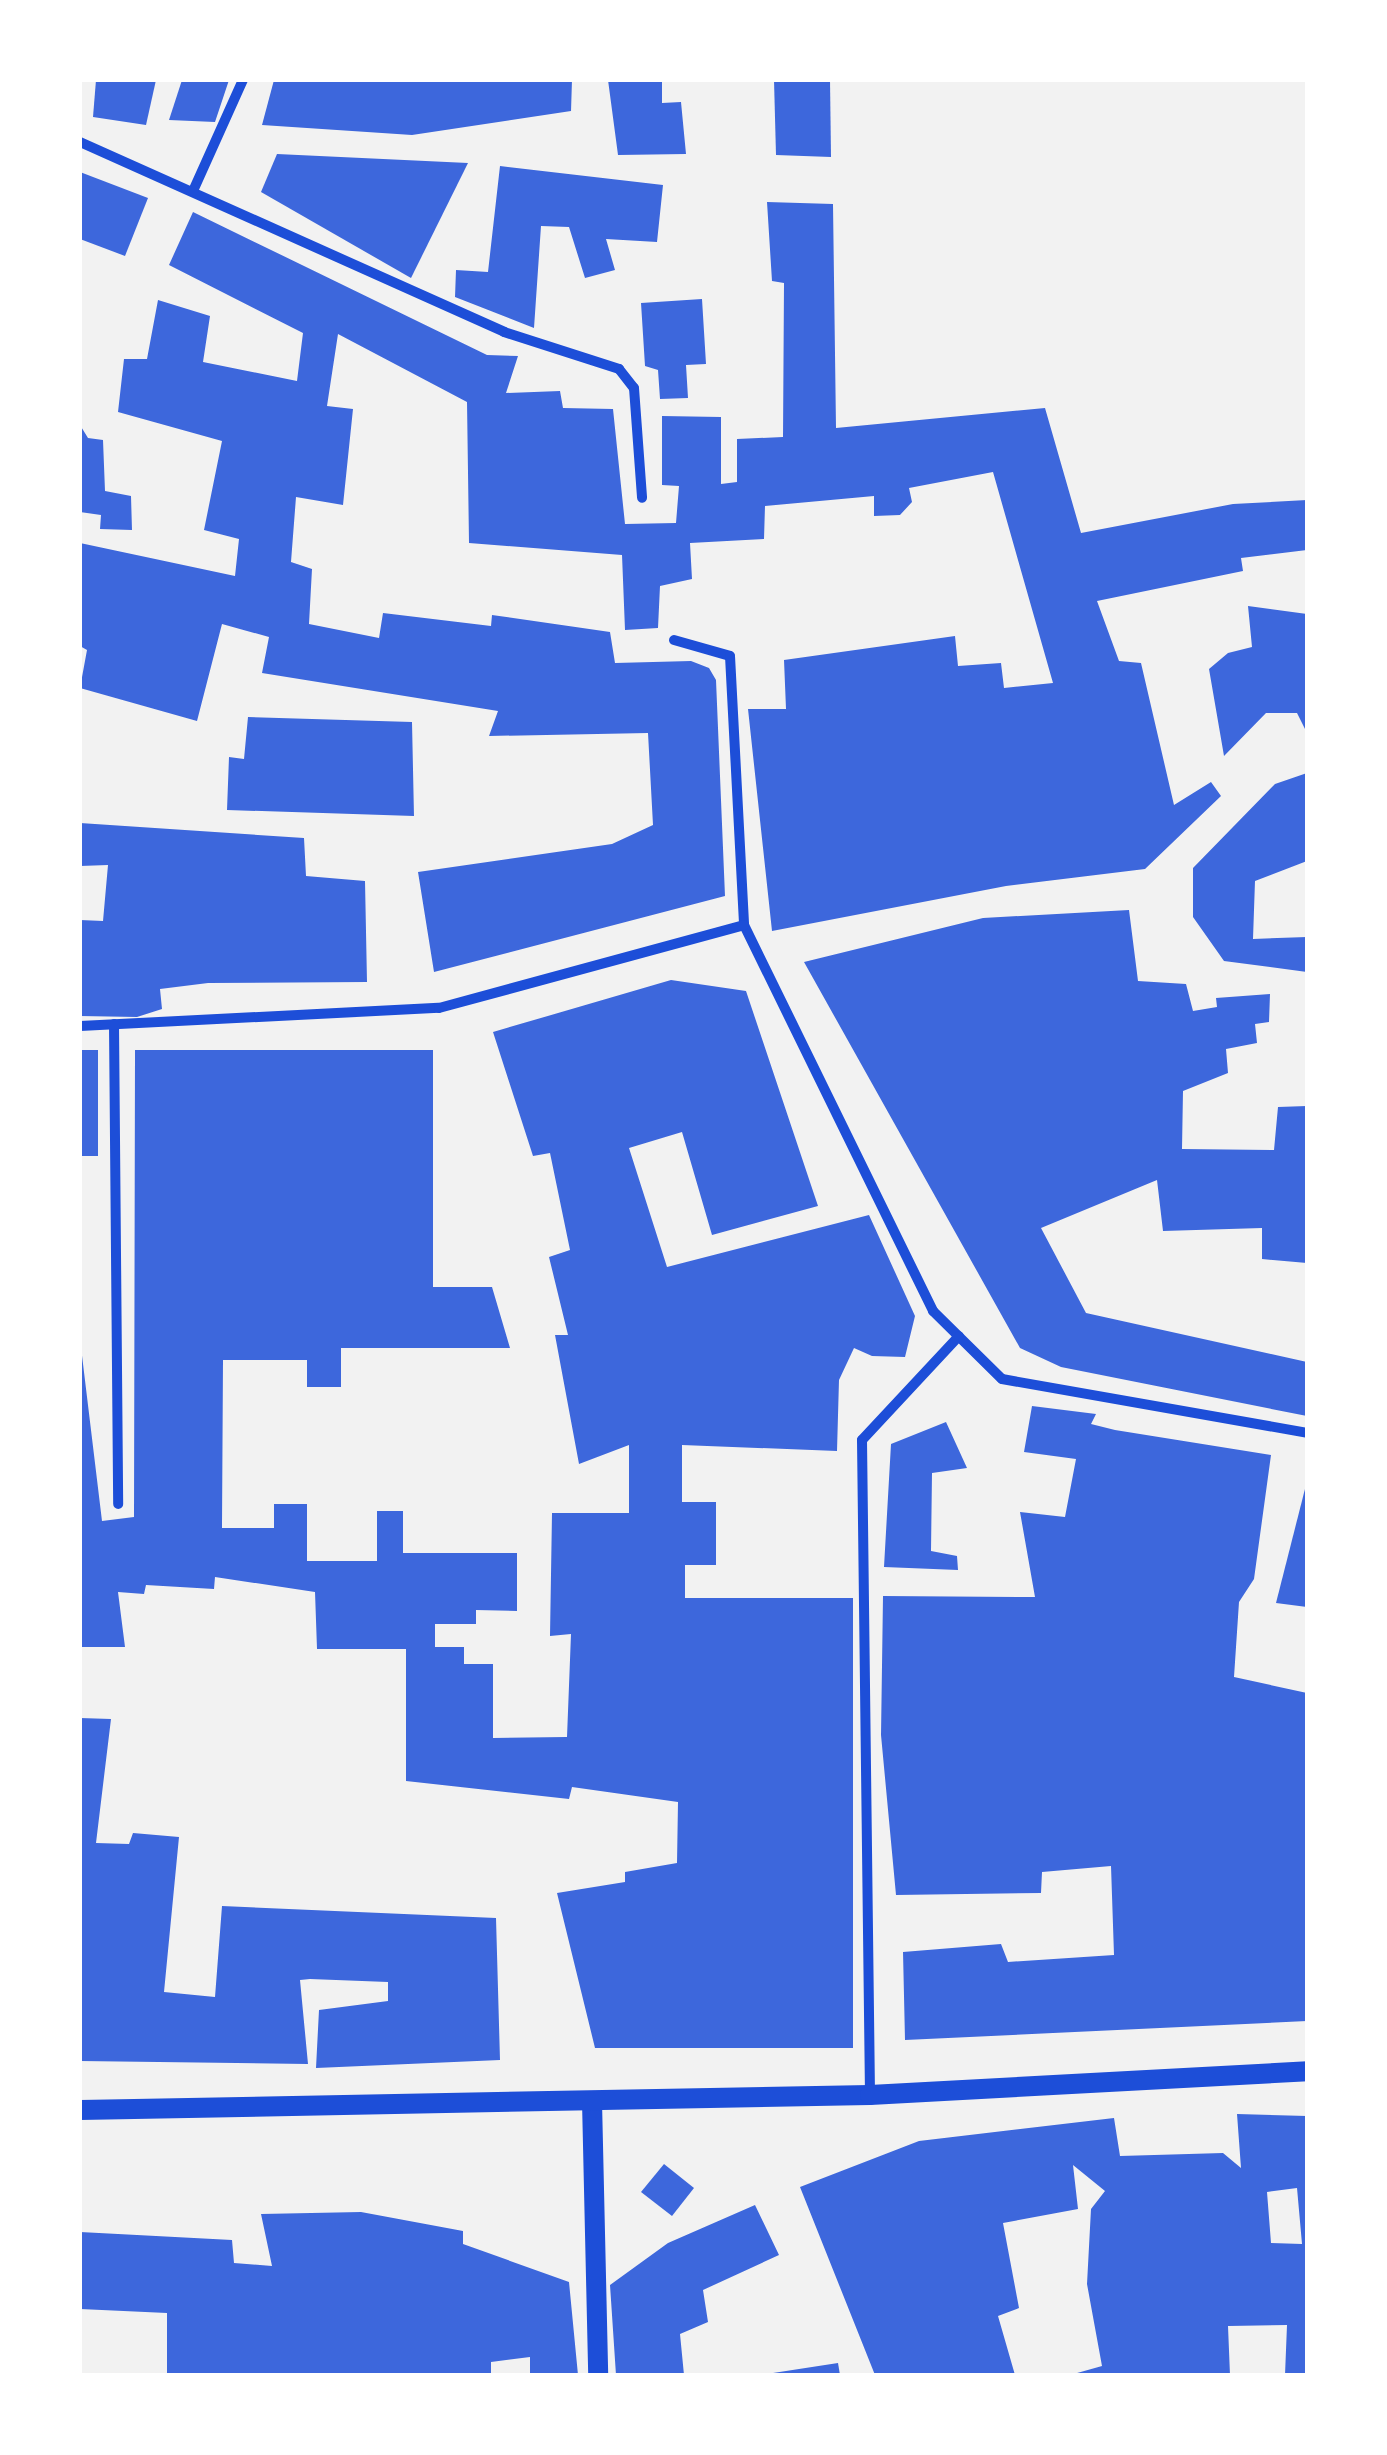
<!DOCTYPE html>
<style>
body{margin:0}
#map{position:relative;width:1387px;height:2455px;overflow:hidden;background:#f2f2f2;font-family:Signika,sans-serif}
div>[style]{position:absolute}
.building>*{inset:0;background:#3d67dc}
.minor>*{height:10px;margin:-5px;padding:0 5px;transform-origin:5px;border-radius:5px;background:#1d4ed8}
.secondary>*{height:20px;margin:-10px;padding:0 10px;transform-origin:10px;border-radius:10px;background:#1d4ed8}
span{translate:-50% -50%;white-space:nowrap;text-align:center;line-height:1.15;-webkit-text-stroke:8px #fff;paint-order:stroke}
.frame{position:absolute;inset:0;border:82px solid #fff;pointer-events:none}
</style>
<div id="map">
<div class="building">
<i style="clip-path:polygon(96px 80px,156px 80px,146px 125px,93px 117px)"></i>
<i style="clip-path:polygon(182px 80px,229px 80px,215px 122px,169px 120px)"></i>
<i style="clip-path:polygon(274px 80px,572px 80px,571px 111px,412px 135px,262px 125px)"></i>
<i style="clip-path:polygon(608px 80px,662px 80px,662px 103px,681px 102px,686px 154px,618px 155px)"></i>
<i style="clip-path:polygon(774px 80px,830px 80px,831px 157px,776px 155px)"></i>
<i style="clip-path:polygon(277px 154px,468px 163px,411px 278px,261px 192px)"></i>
<i style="clip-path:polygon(500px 166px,663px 185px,657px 242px,606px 239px,615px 270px,585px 278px,569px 227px,541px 226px,534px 328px,455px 297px,456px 270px,488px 272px)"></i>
<i style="clip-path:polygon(80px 172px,148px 198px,125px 256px,80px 239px)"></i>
<i style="clip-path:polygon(767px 202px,833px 204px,836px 428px,1045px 408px,1081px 533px,1233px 504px,1307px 500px,1307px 550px,1241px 558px,1243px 571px,1097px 601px,1119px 661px,1141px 663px,1174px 805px,1211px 782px,1221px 796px,1145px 869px,1006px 886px,772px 931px,748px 709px,786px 709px,784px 660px,955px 636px,958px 666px,1001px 663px,1004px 688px,1053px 683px,993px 472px,909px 488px,912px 502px,900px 515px,874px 516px,874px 496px,765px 506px,764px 539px,690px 543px,692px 579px,660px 586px,658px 628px,625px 630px,622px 555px,469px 543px,467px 402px,338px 334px,327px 406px,353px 409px,343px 505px,296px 497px,291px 562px,312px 569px,309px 624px,379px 638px,383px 613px,491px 626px,492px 615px,610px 632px,615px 663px,691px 661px,709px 668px,716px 680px,725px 896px,434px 972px,418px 872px,612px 844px,653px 825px,648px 733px,489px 736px,498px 711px,262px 673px,269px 637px,222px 624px,197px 721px,80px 688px,87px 650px,80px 646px,80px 543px,235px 576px,239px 539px,204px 530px,222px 441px,118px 412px,124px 359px,147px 359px,158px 300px,210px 316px,203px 362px,297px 381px,303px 333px,169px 265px,193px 212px,487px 355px,518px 356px,506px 393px,560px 391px,563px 408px,613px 409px,625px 524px,676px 523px,679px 486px,662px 485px,662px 416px,721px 417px,721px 484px,737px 482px,737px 439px,783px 437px,784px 283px,772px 281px)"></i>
<i style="clip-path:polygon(702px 299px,706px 364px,686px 365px,688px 398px,660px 399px,658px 370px,645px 366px,641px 303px)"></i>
<i style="clip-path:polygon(80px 425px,88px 438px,103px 440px,105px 491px,131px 496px,132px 530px,100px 529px,101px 515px,80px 512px)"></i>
<i style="clip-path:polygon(1248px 606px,1307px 614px,1307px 733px,1297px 713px,1266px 713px,1224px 756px,1209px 669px,1228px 653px,1252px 647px)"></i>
<i style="clip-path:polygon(248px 717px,412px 722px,414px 816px,227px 810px,229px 757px,244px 759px)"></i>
<i style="clip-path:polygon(1307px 773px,1307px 861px,1255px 881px,1253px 939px,1307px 937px,1307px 972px,1224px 961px,1193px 917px,1193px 868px,1275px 784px)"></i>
<i style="clip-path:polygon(80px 823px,304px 838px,306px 876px,365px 881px,367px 982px,208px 983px,160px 989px,162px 1009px,137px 1017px,80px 1016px,80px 920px,103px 921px,108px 865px,80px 866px)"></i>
<i style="clip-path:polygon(1129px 910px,1138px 981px,1186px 984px,1193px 1011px,1217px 1007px,1216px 998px,1270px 994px,1269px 1022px,1255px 1024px,1257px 1043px,1226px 1049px,1228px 1073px,1183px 1091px,1182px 1149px,1274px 1150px,1278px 1107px,1307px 1106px,1307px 1263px,1262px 1259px,1262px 1228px,1163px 1231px,1157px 1180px,1041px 1228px,1086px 1313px,1307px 1362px,1307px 1416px,1061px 1367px,1020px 1348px,804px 962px,983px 918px)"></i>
<i style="clip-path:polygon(671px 980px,746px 991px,818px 1206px,712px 1235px,682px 1132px,629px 1148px,667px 1267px,869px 1215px,915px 1316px,905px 1357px,872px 1356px,854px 1348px,839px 1380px,837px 1451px,682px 1445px,682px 1502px,716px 1502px,716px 1565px,685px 1565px,685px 1598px,853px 1598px,853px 2048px,595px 2048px,557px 1893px,625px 1882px,625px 1872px,677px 1863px,678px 1802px,572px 1787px,569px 1799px,406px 1781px,406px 1649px,317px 1649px,315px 1592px,215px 1577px,214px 1589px,146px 1585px,144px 1594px,118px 1592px,125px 1647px,80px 1647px,80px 1339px,102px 1521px,134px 1517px,135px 1050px,433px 1050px,433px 1287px,492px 1287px,510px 1348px,341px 1348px,341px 1387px,307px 1387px,307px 1360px,223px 1360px,222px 1528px,274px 1528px,274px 1504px,307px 1504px,307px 1561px,377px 1561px,377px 1511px,403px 1511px,403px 1553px,517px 1553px,517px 1611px,476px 1610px,476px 1624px,435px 1624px,435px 1647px,464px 1647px,464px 1664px,493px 1664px,493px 1738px,567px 1737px,571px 1634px,550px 1636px,552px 1513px,629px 1513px,629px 1445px,579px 1464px,555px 1335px,568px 1335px,549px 1257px,570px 1250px,550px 1153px,533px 1156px,493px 1032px)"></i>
<i style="clip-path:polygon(80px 1050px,98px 1050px,98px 1156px,80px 1156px)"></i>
<i style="clip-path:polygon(1032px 1406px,1096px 1414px,1091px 1424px,1115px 1430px,1271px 1455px,1254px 1579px,1239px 1602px,1234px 1677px,1307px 1693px,1307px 2021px,905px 2040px,903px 1952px,1001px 1944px,1008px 1962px,1114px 1955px,1111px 1866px,1042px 1872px,1041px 1893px,896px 1895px,881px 1735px,883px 1596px,1035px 1597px,1020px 1512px,1065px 1517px,1076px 1459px,1024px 1452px)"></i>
<i style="clip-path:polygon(946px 1422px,967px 1468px,932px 1473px,931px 1551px,957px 1556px,958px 1570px,884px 1567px,891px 1444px)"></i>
<i style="clip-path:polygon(1306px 1485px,1307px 1485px,1307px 1607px,1276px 1603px)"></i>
<i style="clip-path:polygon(80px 1718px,111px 1719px,96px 1843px,129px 1844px,133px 1833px,179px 1837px,164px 1992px,215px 1997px,222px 1906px,496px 1918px,500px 2060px,316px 2068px,319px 2010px,388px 2001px,388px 1982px,310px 1979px,300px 1980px,308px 2064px,80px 2061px)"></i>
<i style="clip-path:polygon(evenodd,1237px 2114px,1307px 2116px,1307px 2375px,1285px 2375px,1287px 2325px,1228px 2326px,1230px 2375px,1070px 2375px,1102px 2366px,1087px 2284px,1091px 2209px,1105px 2191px,1073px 2165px,1078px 2209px,1003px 2223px,1019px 2308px,998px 2316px,1015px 2375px,875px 2375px,800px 2187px,919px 2141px,1114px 2118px,1120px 2156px,1223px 2153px,1241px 2168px,1237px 2114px,1297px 2188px,1302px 2244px,1271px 2243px,1267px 2192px,1297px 2188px)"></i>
<i style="clip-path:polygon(664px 2164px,694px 2188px,672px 2216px,641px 2192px)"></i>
<i style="clip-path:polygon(755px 2205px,779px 2255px,703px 2290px,708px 2322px,680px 2334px,684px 2375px,616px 2375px,610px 2285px,668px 2243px)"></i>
<i style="clip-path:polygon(361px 2212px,463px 2231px,463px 2244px,569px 2282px,578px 2375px,530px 2375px,530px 2357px,491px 2362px,491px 2375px,167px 2375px,167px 2313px,80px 2309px,80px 2232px,232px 2240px,234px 2263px,272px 2266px,261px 2214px)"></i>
<i style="clip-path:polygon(838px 2363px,840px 2375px,774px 2375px,773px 2373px)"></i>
</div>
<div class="minor">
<i style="left:80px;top:142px;width:465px;rotate:24.1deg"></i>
<i style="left:504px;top:332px;width:121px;rotate:17.8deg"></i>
<i style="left:619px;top:369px;width:24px;rotate:52deg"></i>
<i style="left:634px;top:388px;width:110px;rotate:85.8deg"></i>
<i style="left:193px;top:191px;width:122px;rotate:-65.8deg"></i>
<i style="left:674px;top:640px;width:58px;rotate:15.9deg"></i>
<i style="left:730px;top:656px;width:269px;rotate:87deg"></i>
<i style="left:744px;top:925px;width:430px;rotate:63.9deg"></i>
<i style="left:933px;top:1311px;width:97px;rotate:44.6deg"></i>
<i style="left:1002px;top:1379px;width:310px;rotate:10deg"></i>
<i style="left:114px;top:1024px;width:480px;rotate:89.5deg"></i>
<i style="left:80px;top:1026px;width:359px;rotate:-2.9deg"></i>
<i style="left:439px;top:1008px;width:316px;rotate:-15.2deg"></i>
<i style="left:870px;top:2095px;width:655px;rotate:-90.7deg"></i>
<i style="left:862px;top:1440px;width:142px;rotate:-47deg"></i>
</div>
<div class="secondary">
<i style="left:592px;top:2101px;width:274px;rotate:88.7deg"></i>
<i style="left:80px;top:2110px;width:790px;rotate:-1.09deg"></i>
<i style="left:870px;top:2095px;width:438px;rotate:-3.1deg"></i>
</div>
<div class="frame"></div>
</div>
